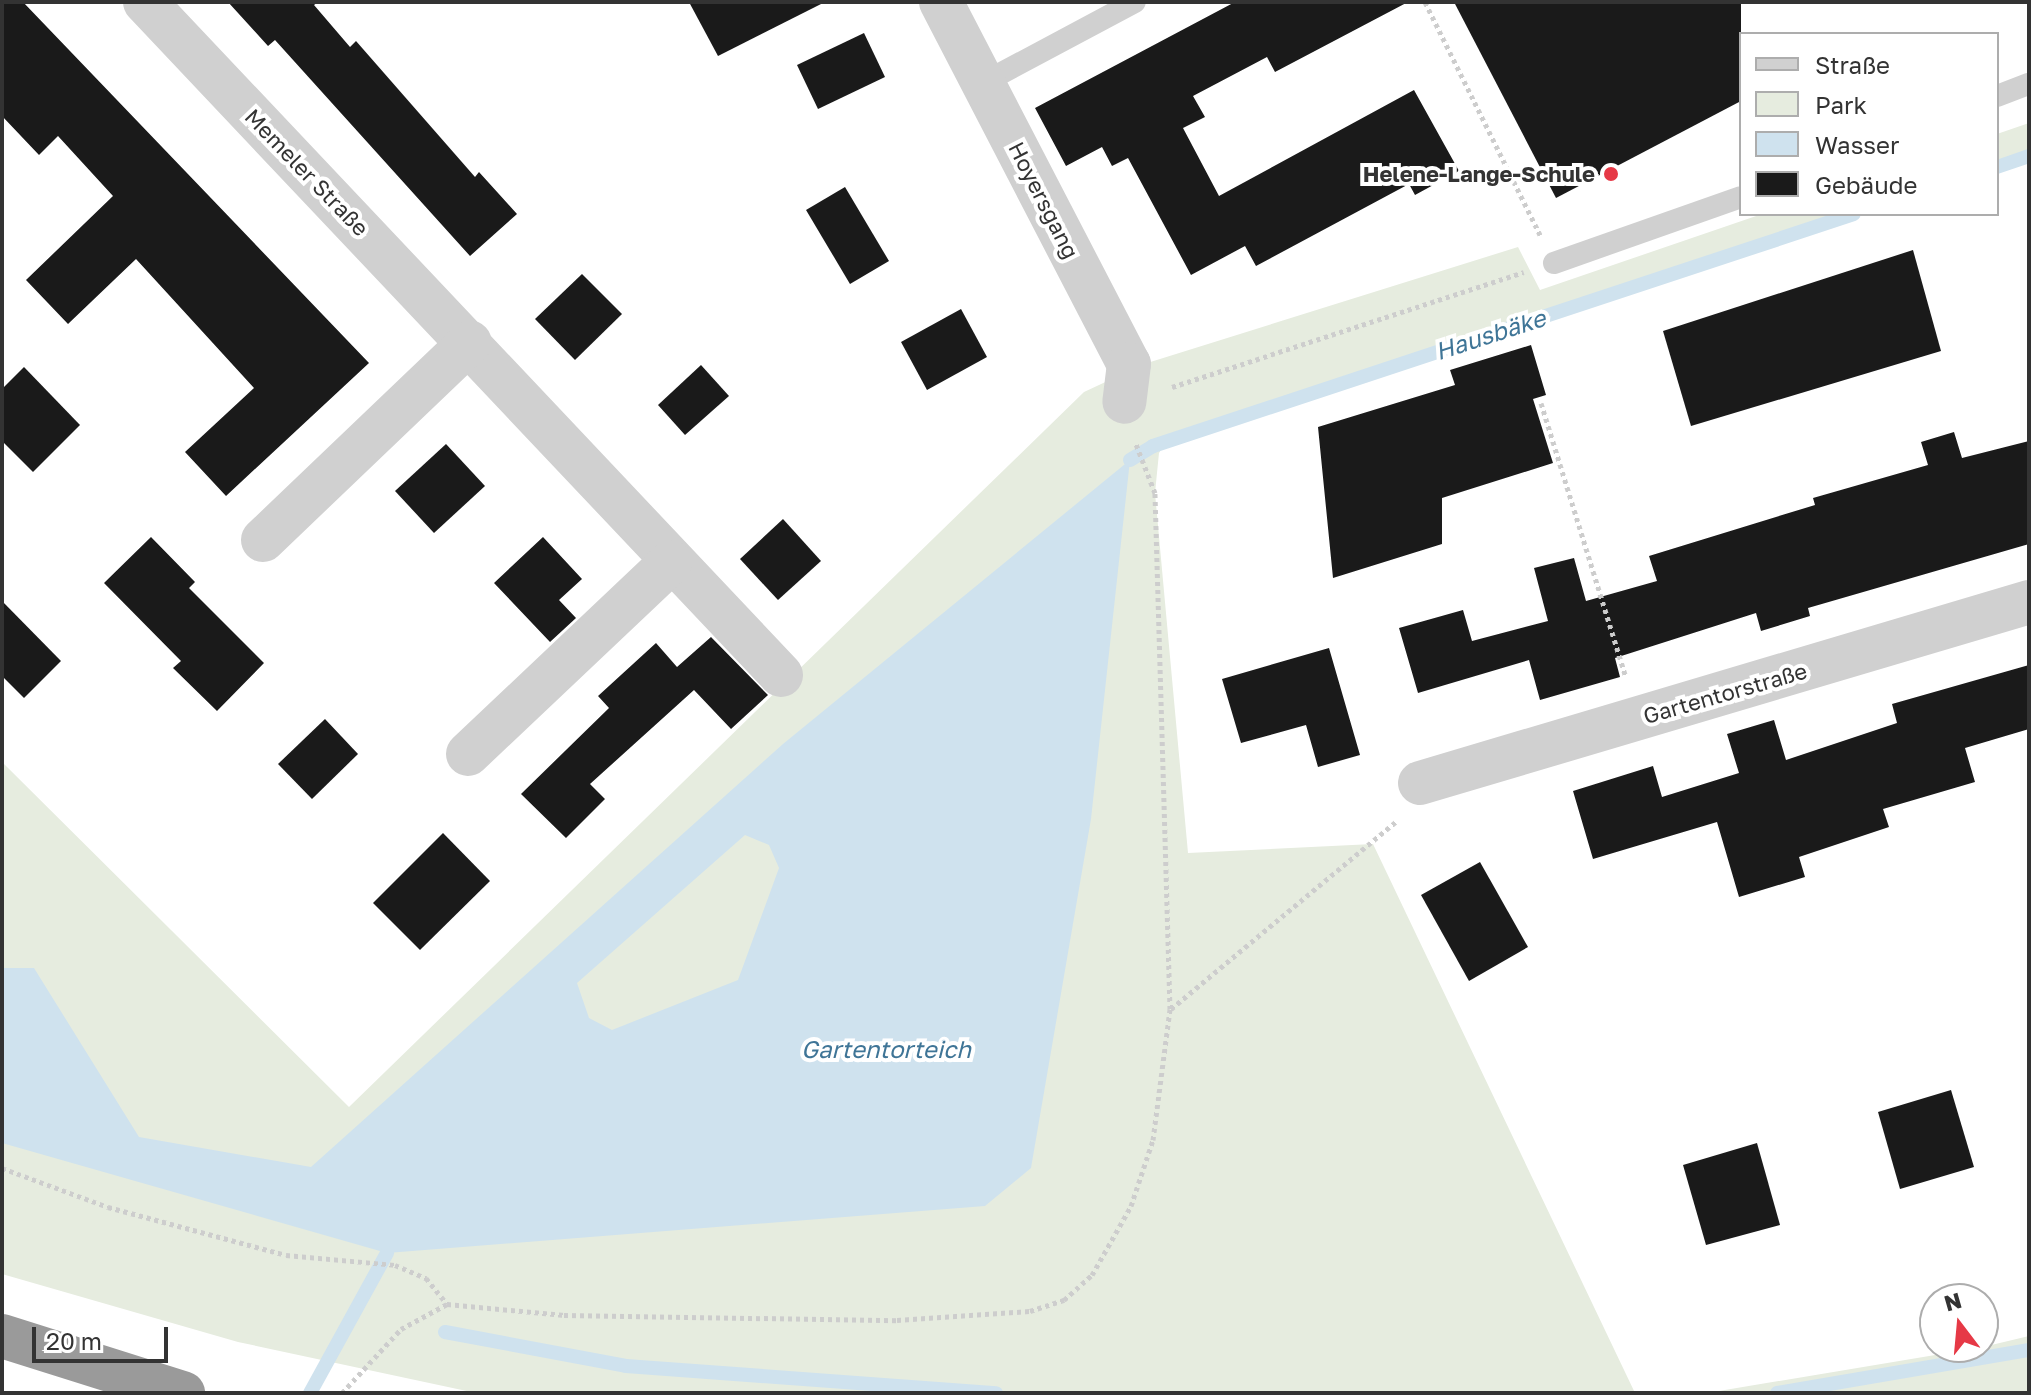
<!DOCTYPE html>
<meta charset="utf-8">
<style>
body{margin:0}
#map{position:relative;width:2031px;height:1395px;overflow:hidden;background:#fff;font-family:"Golos Text",sans-serif}
div>[style]{position:absolute}
.green>*{inset:0;background:#e6ecdf}
.water>*{inset:0;background:#cfe2ee}
.stream>*{height:14px;margin:-7px;padding:0 7px;transform-origin:7px;border-radius:7px;background:#cfe2ee}
.building>*{inset:0;background:#1a1a1a}
.path>*{height:5px;margin-top:-2.5px;transform-origin:0;background:repeating-linear-gradient(90deg,#cdcdcd 0 4px,transparent 0 8px)}
.service>*{height:22px;margin:-11px;padding:0 11px;transform-origin:11px;border-radius:11px;background:#d0d0d0}
.minor>*{height:44px;margin:-22px;padding:0 22px;transform-origin:22px;border-radius:22px;background:#d0d0d0}
.motorway>*{height:44px;margin:-22px;padding:0 22px;transform-origin:22px;border-radius:22px;background:#9a9a9a}
.dots>*{width:22px;height:22px;translate:-50% -50%;box-sizing:border-box;border:4px solid #fff;border-radius:50%}
span{translate:-50% -50%;white-space:nowrap;text-align:center;line-height:1.15;-webkit-text-stroke:8px #fff;paint-order:stroke}
.street-label{font-size:22px;color:#333}
.poi-label{font-size:22px;color:#333;font-weight:700}
.right{translate:-100% -50%;text-align:right}
.water-label{font-size:24px;color:#3f7597;font-style:italic}
.frame{position:absolute;inset:0;border:4px solid #333;pointer-events:none}
.legend{position:absolute;left:1739px;top:32px;width:260px;height:184px;box-sizing:border-box;background:#fff;border:2px solid #adadad;margin:0;padding:10px 14px;list-style:none;font-size:24px;color:#333}
.legend li{display:flex;align-items:center;gap:16px;height:40px}
.legend b{width:40px;border:2px solid #adadad}
.north{position:absolute;left:1919px;top:1283px;width:80px;height:80px;box-sizing:border-box;background:#fff;border:2px solid #adadad;border-radius:50%;rotate:344deg;font-size:22px;font-weight:700;line-height:32px;text-align:center;color:#333}
.north::after{content:'';display:block;margin:auto;width:28px;height:36px;background:#e63946;clip-path:polygon(50% 0,100% 100%,50% 72%,0 100%)}
.scale{position:absolute;left:32px;top:1327px;width:136px;height:36px;box-sizing:border-box;border:4px solid #333;border-top:0;padding-left:10px;font-size:24px;line-height:28px;white-space:nowrap;color:#333;-webkit-text-stroke:6px #fff;paint-order:stroke}
</style>
<div id="map">
<div class="green">
<i style="clip-path:polygon(2029px 123px,2029px 157px,1997px 168px,1997px 134px)"></i>
<i style="clip-path:polygon(1762px 214px,1854px 214px,1171px 435px,1159px 453px,1155px 493px,1188px 853px,1373px 844px,1635px 1393px,476px 1393px,238px 1342px,2px 1274px,2px 762px,349px 1107px,1084px 392px,1144px 364px,1518px 247px,1540px 290px)"></i>
<i style="clip-path:polygon(2029px 1336px,2029px 1393px,1707px 1393px,1983px 1347px)"></i>
</div>
<div class="water">
<i style="clip-path:polygon(evenodd,1130px 460px,1091px 819px,1031px 1168px,985px 1206px,387px 1253px,2px 1143px,2px 968px,34px 968px,139px 1137px,311px 1167px,783px 744px,1130px 460px,745px 835px,769px 845px,779px 868px,738px 980px,612px 1030px,589px 1018px,577px 983px,745px 835px)"></i>
</div>
<div class="stream">
<i style="left:1997px;top:167px;width:34px;rotate:-19deg"></i>
<i style="left:1130px;top:460px;width:27px;rotate:-31deg"></i>
<i style="left:1153px;top:446px;width:738px;rotate:-18.31deg"></i>
<i style="left:445px;top:1332px;width:184px;rotate:10.6deg"></i>
<i style="left:626px;top:1366px;width:371px;rotate:4.2deg"></i>
<i style="left:310px;top:1393px;width:160px;rotate:-61.2deg"></i>
<i style="left:1777px;top:1393px;width:256px;rotate:-9.7deg"></i>
</div>
<div class="building">
<i style="clip-path:polygon(2px 2px,23px 2px,369px 363px,226px 496px,185px 452px,254px 388px,136px 259px,68px 324px,26px 280px,113px 196px,58px 136px,39px 155px,2px 116px)"></i>
<i style="clip-path:polygon(228px 2px,318px 2px,314px 5px,350px 47px,356px 41px,475px 177px,479px 172px,517px 214px,470px 256px,275px 40px,268px 46px)"></i>
<i style="clip-path:polygon(689px 2px,825px 2px,718px 56px)"></i>
<i style="clip-path:polygon(1235px 2px,1408px 2px,1275px 72px,1267px 57px,1193px 96px,1205px 117px,1183px 128px,1219px 196px,1414px 90px,1459px 171px,1415px 195px,1409px 184px,1256px 266px,1245px 246px,1191px 275px,1128px 158px,1112px 166px,1102px 147px,1066px 166px,1035px 108px)"></i>
<i style="clip-path:polygon(1454px 2px,1741px 2px,1741px 101px,1556px 198px)"></i>
<i style="clip-path:polygon(864px 33px,885px 77px,818px 109px,797px 65px)"></i>
<i style="clip-path:polygon(845px 187px,889px 261px,850px 284px,806px 210px)"></i>
<i style="clip-path:polygon(1913px 250px,1941px 351px,1691px 426px,1663px 331px)"></i>
<i style="clip-path:polygon(582px 274px,622px 314px,575px 360px,535px 319px)"></i>
<i style="clip-path:polygon(961px 309px,987px 357px,927px 390px,901px 342px)"></i>
<i style="clip-path:polygon(1531px 345px,1546px 395px,1533px 399px,1553px 463px,1442px 498px,1442px 544px,1333px 578px,1318px 427px,1455px 385px,1450px 370px)"></i>
<i style="clip-path:polygon(701px 365px,729px 396px,685px 435px,658px 405px)"></i>
<i style="clip-path:polygon(24px 367px,80px 425px,33px 472px,2px 441px,2px 389px)"></i>
<i style="clip-path:polygon(1954px 432px,1962px 458px,2029px 441px,2029px 544px,1808px 608px,1810px 616px,1761px 631px,1756px 613px,1615px 658px,1620px 677px,1540px 700px,1529px 660px,1418px 693px,1399px 628px,1463px 610px,1472px 641px,1548px 621px,1534px 568px,1574px 558px,1586px 601px,1657px 581px,1649px 556px,1815px 505px,1813px 498px,1928px 465px,1921px 442px)"></i>
<i style="clip-path:polygon(446px 444px,485px 486px,434px 533px,395px 491px)"></i>
<i style="clip-path:polygon(783px 519px,821px 561px,778px 600px,740px 559px)"></i>
<i style="clip-path:polygon(151px 537px,195px 582px,189px 588px,264px 663px,217px 711px,173px 668px,181px 661px,104px 583px)"></i>
<i style="clip-path:polygon(543px 537px,582px 579px,559px 600px,576px 618px,550px 642px,494px 583px)"></i>
<i style="clip-path:polygon(2px 601px,61px 661px,24px 698px,2px 676px)"></i>
<i style="clip-path:polygon(711px 637px,768px 695px,731px 729px,694px 690px,590px 784px,605px 799px,566px 838px,521px 794px,609px 708px,598px 696px,656px 643px,677px 667px)"></i>
<i style="clip-path:polygon(1329px 648px,1360px 755px,1318px 767px,1306px 725px,1241px 743px,1222px 679px)"></i>
<i style="clip-path:polygon(2029px 665px,2029px 729px,1965px 748px,1975px 782px,1883px 809px,1889px 827px,1799px 857px,1805px 877px,1739px 897px,1717px 822px,1593px 859px,1573px 791px,1653px 766px,1662px 797px,1739px 773px,1727px 734px,1774px 720px,1786px 760px,1897px 723px,1892px 704px)"></i>
<i style="clip-path:polygon(325px 719px,358px 754px,312px 799px,278px 764px)"></i>
<i style="clip-path:polygon(443px 833px,490px 881px,420px 950px,373px 903px)"></i>
<i style="clip-path:polygon(1480px 862px,1528px 947px,1469px 981px,1421px 895px)"></i>
<i style="clip-path:polygon(1951px 1090px,1974px 1167px,1900px 1189px,1878px 1112px)"></i>
<i style="clip-path:polygon(1757px 1143px,1780px 1225px,1706px 1245px,1683px 1165px)"></i>
</div>
<div class="path">
<i style="left:1425px;top:2px;width:260px;rotate:63.7deg"></i>
<i style="left:1172px;top:387px;width:370px;rotate:-18.1deg"></i>
<i style="left:1541px;top:403px;width:285px;rotate:72.8deg"></i>
<i style="left:1171px;top:1009px;width:294px;rotate:-39.8deg"></i>
<i style="left:2px;top:1168px;width:113px;rotate:20.2deg"></i>
<i style="left:108px;top:1207px;width:184px;rotate:15.1deg"></i>
<i style="left:286px;top:1255px;width:109px;rotate:5.2deg"></i>
<i style="left:395px;top:1265px;width:34px;rotate:23deg"></i>
<i style="left:426px;top:1278px;width:33px;rotate:51deg"></i>
<i style="left:342px;top:1393px;width:87px;rotate:-47.3deg"></i>
<i style="left:401px;top:1329px;width:52px;rotate:-28.5deg"></i>
<i style="left:447px;top:1304px;width:118px;rotate:5.4deg"></i>
<i style="left:564px;top:1315px;width:333px;rotate:0.9deg"></i>
<i style="left:897px;top:1320px;width:133px;rotate:-3.9deg"></i>
<i style="left:1030px;top:1311px;width:36px;rotate:-18deg"></i>
<i style="left:1064px;top:1300px;width:38px;rotate:-42deg"></i>
<i style="left:1092px;top:1275px;width:79px;rotate:-60.5deg"></i>
<i style="left:1131px;top:1206px;width:70px;rotate:-71.6deg"></i>
<i style="left:1153px;top:1140px;width:132px;rotate:-82.6deg"></i>
<i style="left:1170px;top:1009px;width:516px;rotate:-91.67deg"></i>
<i style="left:1155px;top:493px;width:53px;rotate:-111.2deg"></i>
</div>
<div class="service">
<i style="left:983px;top:83px;width:172px;rotate:-28.1deg"></i>
<i style="left:1997px;top:96px;width:34px;rotate:-21deg"></i>
<i style="left:1554px;top:263px;width:198px;rotate:-19.4deg"></i>
</div>
<div class="minor">
<i style="left:145px;top:2px;width:926px;rotate:46.62deg"></i>
<i style="left:941px;top:2px;width:408px;rotate:62.6deg"></i>
<i style="left:1129px;top:364px;width:38px;rotate:97deg"></i>
<i style="left:263px;top:540px;width:286px;rotate:-43.7deg"></i>
<i style="left:468px;top:754px;width:279px;rotate:-43.4deg"></i>
<i style="left:1420px;top:783px;width:635px;rotate:-16.55deg"></i>
</div>
<div class="motorway">
<i style="left:2px;top:1336px;width:190px;rotate:17.5deg"></i>
</div>
<div class="dots">
<i style="left:1611px;top:174px;background:#e63946"></i>
</div>
<div class="street-label">
<span style="left:307px;top:172px;rotate:46deg">Memeler Straße</span>
<span style="left:1044px;top:200px;rotate:63deg">Hoyersgang</span>
<span style="left:1725px;top:693px;rotate:-16deg">Gartentorstraße</span>
</div>
<div class="poi-label">
<span class="right" style="left:1595px;top:174px">Helene-Lange-Schule</span>
</div>
<div class="water-label">
<span style="left:1490px;top:334px;rotate:-18deg">Hausbäke</span>
<span style="left:886px;top:1049px">Gartentorteich</span>
</div>
<div class="frame"></div>
<ul class="legend">
<li><b style="height:10px;background:#d0d0d0"></b>Straße</li>
<li><b style="height:22px;background:#e6ecdf"></b>Park</li>
<li><b style="height:22px;background:#cfe2ee"></b>Wasser</li>
<li><b style="height:22px;background:#1a1a1a"></b>Gebäude</li>
</ul>
<div class="north">N</div>
<div class="scale">20 m</div>
</div>
